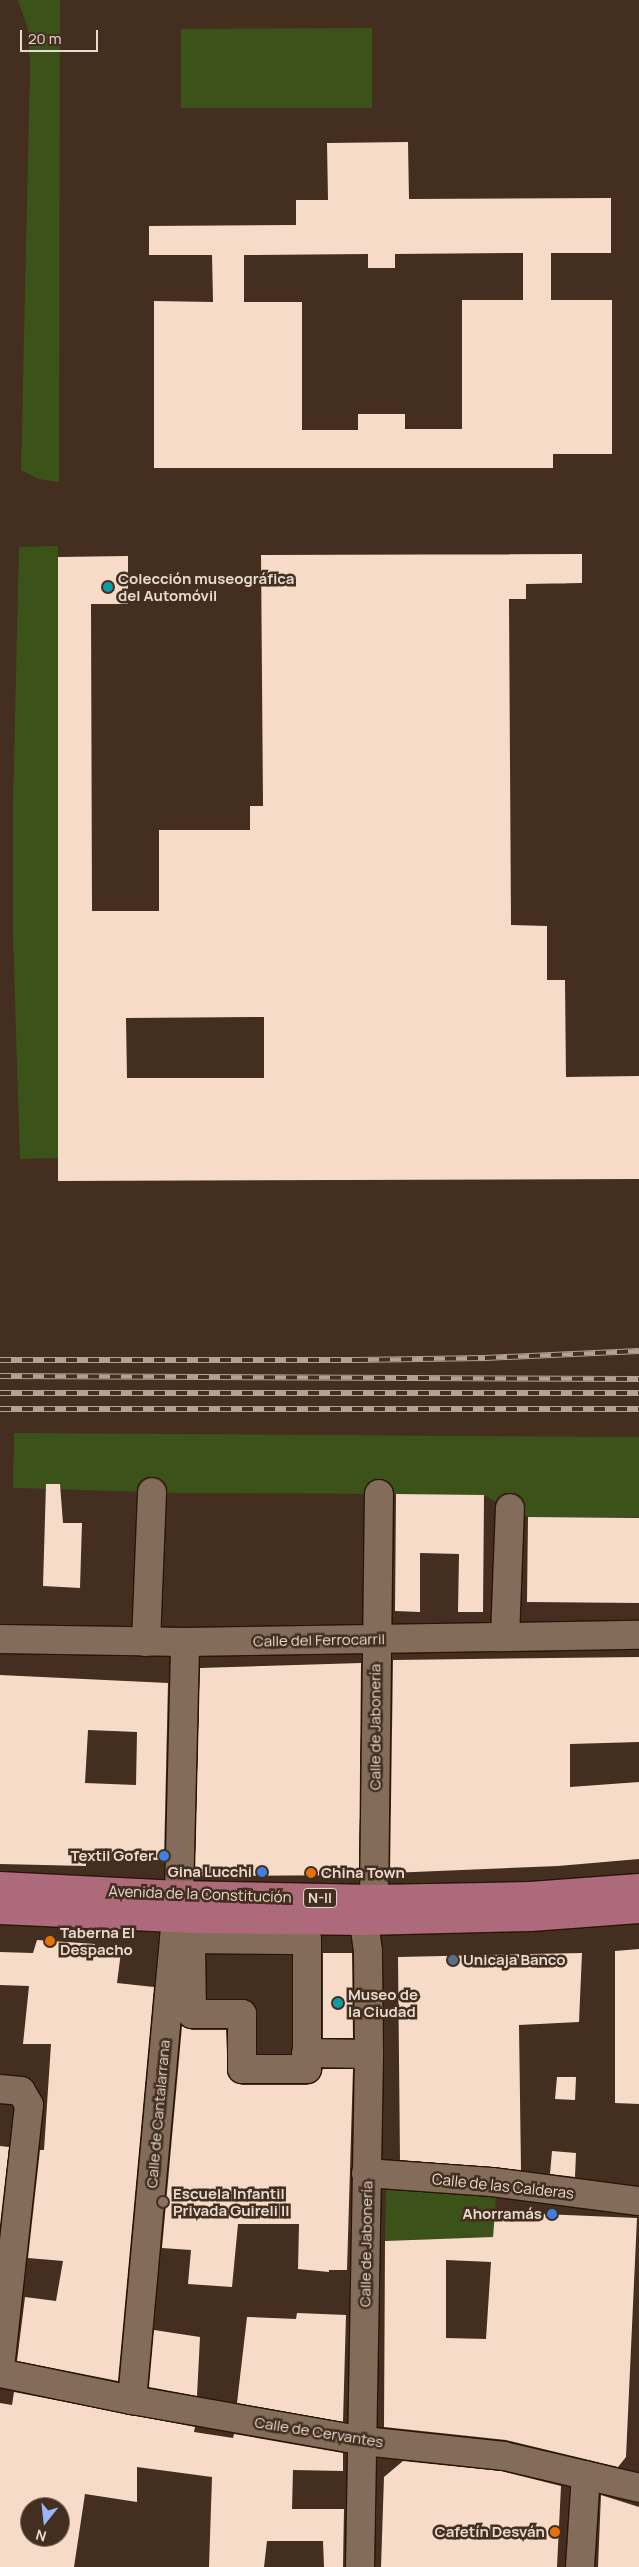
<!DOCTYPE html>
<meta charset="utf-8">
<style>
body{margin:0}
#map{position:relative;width:639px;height:2567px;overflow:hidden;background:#432e1f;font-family:Manrope,sans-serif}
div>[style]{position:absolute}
.green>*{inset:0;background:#3b5219}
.building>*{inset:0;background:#f6dbc8}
.roads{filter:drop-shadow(1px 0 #291507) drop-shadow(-1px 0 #291507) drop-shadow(0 1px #291507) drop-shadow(0 -1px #291507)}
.street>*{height:28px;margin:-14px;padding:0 14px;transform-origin:14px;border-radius:14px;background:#846c5b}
.primary>*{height:28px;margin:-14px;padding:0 14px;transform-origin:14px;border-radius:14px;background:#ad6a7a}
.rail>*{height:5.5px;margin-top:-2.75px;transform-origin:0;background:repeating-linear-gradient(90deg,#432e1f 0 11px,#b2a296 0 22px);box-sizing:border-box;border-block:1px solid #b2a296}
.dots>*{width:14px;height:14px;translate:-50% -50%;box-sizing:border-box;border:2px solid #432e1f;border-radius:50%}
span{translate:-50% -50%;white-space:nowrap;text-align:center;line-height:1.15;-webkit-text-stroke:5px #432e1f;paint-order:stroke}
.shield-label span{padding:1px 4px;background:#432e1f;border:1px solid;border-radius:4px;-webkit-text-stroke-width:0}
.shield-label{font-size:14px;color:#e9dbd1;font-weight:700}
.poi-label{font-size:15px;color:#e9dbd1;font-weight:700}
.left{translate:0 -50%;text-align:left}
.right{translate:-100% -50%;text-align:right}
.street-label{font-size:15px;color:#e9dbd1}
.north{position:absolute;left:20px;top:2497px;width:50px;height:50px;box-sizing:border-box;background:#432e1f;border:1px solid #857366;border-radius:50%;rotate:196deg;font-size:14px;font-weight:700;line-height:20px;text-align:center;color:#e9dbd1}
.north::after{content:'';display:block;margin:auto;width:18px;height:22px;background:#9bb5fd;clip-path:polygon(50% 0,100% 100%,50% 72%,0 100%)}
.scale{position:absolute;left:20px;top:30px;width:78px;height:22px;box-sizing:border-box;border:2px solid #e9dbd1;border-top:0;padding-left:6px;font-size:15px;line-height:18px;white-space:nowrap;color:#e9dbd1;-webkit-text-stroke:4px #432e1f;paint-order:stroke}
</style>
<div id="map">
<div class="green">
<i style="clip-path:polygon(18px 0,60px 0,59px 482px,38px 479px,21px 470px,30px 69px,28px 29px)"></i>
<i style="clip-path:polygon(372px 28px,372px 108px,181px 108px,181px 29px)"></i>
<i style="clip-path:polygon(58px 546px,58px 1158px,20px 1159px,13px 937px,13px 802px,19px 547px)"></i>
<i style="clip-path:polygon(14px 1433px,639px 1437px,639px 1517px,528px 1517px,483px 1495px,458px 1495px,458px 1521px,422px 1494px,184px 1493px,13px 1488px)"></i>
<i style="clip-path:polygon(386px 2190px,496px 2195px,493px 2237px,385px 2241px)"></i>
</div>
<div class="building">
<i style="clip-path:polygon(evenodd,408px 142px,409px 199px,611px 198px,611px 253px,551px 253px,551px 300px,612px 300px,612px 454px,553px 454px,553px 468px,154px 468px,154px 301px,213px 302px,212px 255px,149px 255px,149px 226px,296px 225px,296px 200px,328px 200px,327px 143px,408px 142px,523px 253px,523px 300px,462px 300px,462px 429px,405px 429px,405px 414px,358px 414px,358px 430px,302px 430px,302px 302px,244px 302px,244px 255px,368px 254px,368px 268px,395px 268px,395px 254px,523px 253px)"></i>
<i style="clip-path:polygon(evenodd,582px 554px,582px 583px,526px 584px,526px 599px,509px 599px,511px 925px,547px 926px,547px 980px,565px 980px,566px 1077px,639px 1076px,639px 1179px,58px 1181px,58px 557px,128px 556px,128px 604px,91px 604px,92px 911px,159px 911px,159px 830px,250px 830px,250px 806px,263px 806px,261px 555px,582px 554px,264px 1017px,264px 1078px,127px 1078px,126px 1018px,264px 1017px)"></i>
<i style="clip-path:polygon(46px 1484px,60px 1484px,63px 1523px,82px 1523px,80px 1588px,43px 1586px)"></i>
<i style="clip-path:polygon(396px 1494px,484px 1495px,483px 1612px,458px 1612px,459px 1554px,420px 1553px,420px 1612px,395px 1611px)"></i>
<i style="clip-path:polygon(528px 1517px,639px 1518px,639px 1603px,527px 1602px)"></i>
<i style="clip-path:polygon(639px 1657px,639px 1742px,570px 1744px,570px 1787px,639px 1782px,639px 1859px,558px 1866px,390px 1873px,393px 1660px)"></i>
<i style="clip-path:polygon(361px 1663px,359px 1875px,195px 1876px,200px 1668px)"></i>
<i style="clip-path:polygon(evenodd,0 1675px,168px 1683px,164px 1860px,86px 1859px,86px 1866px,0 1864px,0 1675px,88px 1730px,137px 1732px,136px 1785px,85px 1783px,88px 1730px)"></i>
<i style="clip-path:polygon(37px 1940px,95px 1944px,94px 1948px,121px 1952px,117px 1983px,154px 1987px,118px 2381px,17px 2361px,25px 2297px,56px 2301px,63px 2261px,28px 2258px,40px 2150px,44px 2150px,51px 2044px,23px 2044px,29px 1986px,0 1985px,0 1952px,33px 1953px)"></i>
<i style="clip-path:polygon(639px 1949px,639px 2104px,615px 2103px,615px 1951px)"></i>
<i style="clip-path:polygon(323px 1953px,352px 1953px,353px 2038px,323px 2038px)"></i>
<i style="clip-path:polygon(582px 1953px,579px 2022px,519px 2025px,521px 2170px,400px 2160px,398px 1957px)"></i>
<i style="clip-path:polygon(182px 2026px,192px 2030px,226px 2030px,228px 2076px,234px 2082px,242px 2085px,307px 2085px,314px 2083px,320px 2077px,323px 2069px,353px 2069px,347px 2270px,329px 2270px,329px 2272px,298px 2269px,299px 2224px,238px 2224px,232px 2287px,188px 2284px,191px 2250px,162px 2248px)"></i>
<i style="clip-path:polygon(557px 2077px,576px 2077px,575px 2100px,555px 2099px)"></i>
<i style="clip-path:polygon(0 2146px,9px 2147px,0 2225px)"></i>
<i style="clip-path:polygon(552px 2151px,576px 2153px,575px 2177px,550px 2174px)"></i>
<i style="clip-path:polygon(evenodd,495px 2212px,637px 2218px,626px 2457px,618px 2467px,506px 2440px,384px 2427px,385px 2241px,493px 2237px,495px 2212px,446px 2260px,491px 2262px,486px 2339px,446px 2338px,446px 2260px)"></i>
<i style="clip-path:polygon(297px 2313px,346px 2315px,343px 2422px,237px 2403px,247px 2317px,296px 2319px)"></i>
<i style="clip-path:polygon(154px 2330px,200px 2337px,197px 2396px,149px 2387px)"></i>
<i style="clip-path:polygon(evenodd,14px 2392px,195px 2427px,194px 2432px,233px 2438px,234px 2434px,343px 2453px,343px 2471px,293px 2470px,292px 2509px,344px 2509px,343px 2567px,324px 2567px,323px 2541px,267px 2541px,264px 2567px,209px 2567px,212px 2477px,137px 2467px,137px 2502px,85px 2494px,74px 2567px,0 2567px,0 2403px,12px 2405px,14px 2392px,30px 2507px,60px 2507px,60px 2537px,30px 2537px,30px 2507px)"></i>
<i style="clip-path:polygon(403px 2461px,501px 2471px,561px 2486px,557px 2567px,381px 2567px,384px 2477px)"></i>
<i style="clip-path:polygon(601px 2495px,639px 2507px,639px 2567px,598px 2567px)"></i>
</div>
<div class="roads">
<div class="street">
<i style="left:505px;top:1637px;width:129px;rotate:-87.8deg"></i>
<i style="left:0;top:1639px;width:185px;rotate:0.9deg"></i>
<i style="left:185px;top:1642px;width:454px;rotate:-0.9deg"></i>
<i style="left:146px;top:1642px;width:150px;rotate:-87.7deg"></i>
<i style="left:179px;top:1895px;width:253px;rotate:-88.6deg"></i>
<i style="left:374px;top:1899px;width:405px;rotate:-89.3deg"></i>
<i style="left:191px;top:1939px;width:116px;rotate:0.5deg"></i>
<i style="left:307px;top:1940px;width:129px;rotate:90deg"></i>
<i style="left:307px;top:2069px;width:65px;rotate:180deg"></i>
<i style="left:242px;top:2069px;width:55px;rotate:-90deg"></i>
<i style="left:242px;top:2014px;width:50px;rotate:180deg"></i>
<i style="left:192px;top:2014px;width:75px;rotate:-90.8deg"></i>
<i style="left:306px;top:2053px;width:63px;rotate:0.9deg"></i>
<i style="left:0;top:2089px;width:21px;rotate:5deg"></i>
<i style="left:21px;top:2091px;width:16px;rotate:60deg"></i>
<i style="left:29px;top:2105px;width:265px;rotate:96.3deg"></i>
<i style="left:366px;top:2173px;width:126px;rotate:4.1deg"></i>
<i style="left:492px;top:2182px;width:148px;rotate:7.4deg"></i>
<i style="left:0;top:2373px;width:135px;rotate:11.6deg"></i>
<i style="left:132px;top:2400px;width:236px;rotate:10deg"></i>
<i style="left:364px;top:2441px;width:141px;rotate:6.1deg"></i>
<i style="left:504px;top:2456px;width:139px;rotate:13.3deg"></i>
<i style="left:132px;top:2400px;width:470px;rotate:-84.8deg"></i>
<i style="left:360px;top:2567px;width:513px;rotate:-88.99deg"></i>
<i style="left:369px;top:2054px;width:103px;rotate:-90.6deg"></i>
<i style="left:368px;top:1951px;width:30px;rotate:-98deg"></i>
<i style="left:580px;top:2567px;width:92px;rotate:-86.3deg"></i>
</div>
<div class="primary">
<i style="left:0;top:1886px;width:179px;rotate:2.9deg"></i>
<i style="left:179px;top:1895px;width:195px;rotate:1.2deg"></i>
<i style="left:374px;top:1899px;width:156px;rotate:-1.1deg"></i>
<i style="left:530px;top:1896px;width:109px;rotate:-4.2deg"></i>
<i style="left:0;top:1910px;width:202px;rotate:2.6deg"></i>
<i style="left:202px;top:1919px;width:162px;rotate:0.7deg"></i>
<i style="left:364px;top:1921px;width:167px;rotate:-1.4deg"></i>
<i style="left:531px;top:1917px;width:108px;rotate:-4.2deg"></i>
</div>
</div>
<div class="rail">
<i style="left:0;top:1360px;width:357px"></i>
<i style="left:357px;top:1360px;width:128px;rotate:-0.9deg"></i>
<i style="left:485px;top:1358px;width:154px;rotate:-2.6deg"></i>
<i style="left:0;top:1376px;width:639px;rotate:0.27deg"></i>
<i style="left:0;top:1393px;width:639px"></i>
<i style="left:0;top:1409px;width:639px"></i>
</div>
<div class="dots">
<i style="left:108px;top:587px;background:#0f9aa8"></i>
<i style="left:164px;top:1856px;background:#3f7fe0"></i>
<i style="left:262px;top:1872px;background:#3f7fe0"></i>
<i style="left:311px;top:1873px;background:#e8710a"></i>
<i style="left:50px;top:1941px;background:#e8710a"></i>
<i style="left:453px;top:1960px;background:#5c6f8a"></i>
<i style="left:338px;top:2003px;background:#0f9aa8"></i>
<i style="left:163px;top:2202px;background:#8d6e63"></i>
<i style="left:552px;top:2214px;background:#3f7fe0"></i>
<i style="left:555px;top:2532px;background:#e8710a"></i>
</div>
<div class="shield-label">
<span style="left:320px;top:1898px">N-II</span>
</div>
<div class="poi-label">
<span class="left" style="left:118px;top:587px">Colección museográfica<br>del Automóvil</span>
<span class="right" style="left:154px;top:1856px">Textil Gofer</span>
<span class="right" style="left:252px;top:1872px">Gina Lucchi</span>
<span class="left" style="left:321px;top:1873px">China Town</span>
<span class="left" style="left:60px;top:1941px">Taberna El<br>Despacho</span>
<span class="left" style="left:463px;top:1960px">Unicaja Banco</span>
<span class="left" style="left:348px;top:2003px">Museo de<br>la Ciudad</span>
<span class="left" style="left:173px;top:2202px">Escuela Infantil<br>Privada Guireli II</span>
<span class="right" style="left:542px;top:2214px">Ahorramás</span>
<span class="right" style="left:545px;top:2532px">Cafetín Desván</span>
</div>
<div class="street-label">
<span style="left:319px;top:1640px;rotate:-1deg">Calle del Ferrocarril</span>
<span style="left:375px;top:1727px;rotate:-90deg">Calle de Jabonería</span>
<span style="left:200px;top:1894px;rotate:2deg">Avenida de la Constitución</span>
<span style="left:158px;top:2114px;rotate:-85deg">Calle de Cantalarrana</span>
<span style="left:503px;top:2186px;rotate:6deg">Calle de las Calderas</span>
<span style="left:366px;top:2244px;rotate:-89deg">Calle de Jabonería</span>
<span style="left:319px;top:2432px;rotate:9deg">Calle de Cervantes</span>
</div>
<div class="north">N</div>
<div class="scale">20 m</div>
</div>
